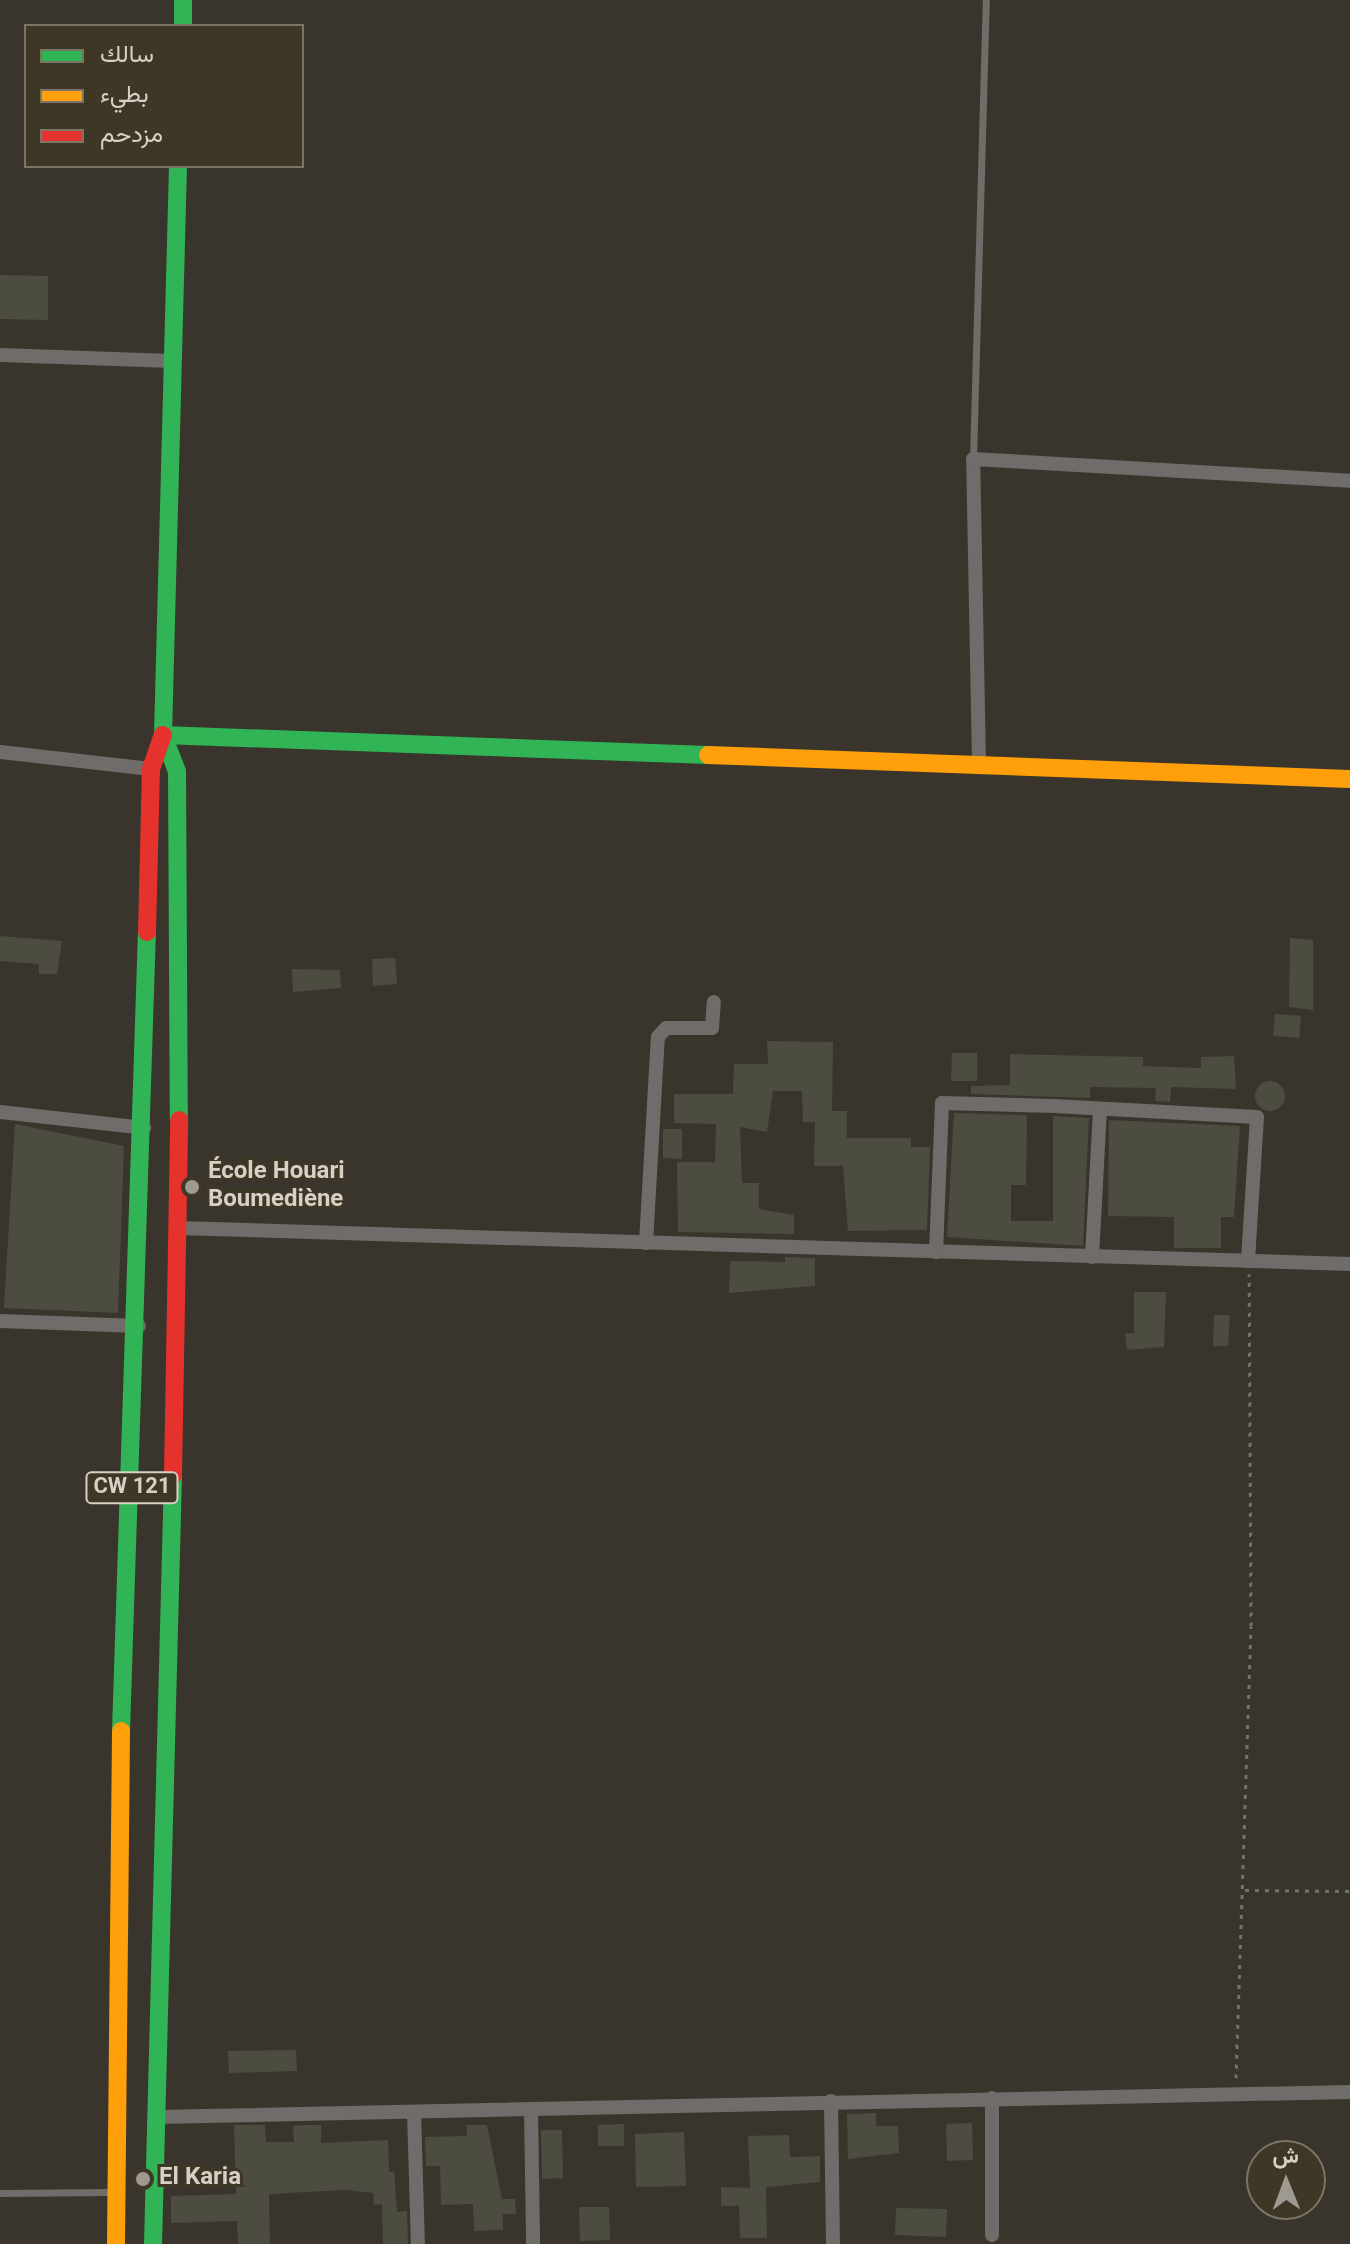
<!DOCTYPE html>
<meta charset="utf-8">
<style>
body{margin:0}
#map{position:relative;width:1350px;height:2244px;overflow:hidden;background:#39352c;font-family:Georgia,Vazirmatn,serif}
div>[style]{position:absolute}
.building>*{inset:0;background:#4d4c40}
.round{border-radius:50%}
.path>*{height:3px;margin-top:-1.5px;transform-origin:0;background:repeating-linear-gradient(90deg,#75726e 0 4px,transparent 0 10px)}
.lane>*{height:7px;margin:-3.5px;padding:0 3.5px;transform-origin:3.5px;border-radius:3.5px;background:#6f6c6a}
.street>*{height:14px;margin:-7px;padding:0 7px;transform-origin:7px;border-radius:7px;background:#6f6c6a}
.fast>*{height:18px;margin:-9px;padding:0 9px;transform-origin:9px;border-radius:9px;background:#30b455}
.slow>*{height:18px;margin:-9px;padding:0 9px;transform-origin:9px;border-radius:9px;background:#ff9f0a}
.jam>*{height:18px;margin:-9px;padding:0 9px;transform-origin:9px;border-radius:9px;background:#e5322d}
.dots>*{width:22px;height:22px;translate:-50% -50%;box-sizing:border-box;border:4px solid #3f3726;border-radius:50%}
span{translate:-50% -50%;white-space:nowrap;text-align:center;line-height:1.15;-webkit-text-stroke:6px #3f3726;paint-order:stroke}
.shield-label span{padding:2px 6px;background:#3f3726;border:2px solid;border-radius:6px;-webkit-text-stroke-width:0}
.shield-label{font-size:22px;color:#d6d1c7;font-weight:700}
.poi-label{font-size:24px;color:#d6d1c7;font-weight:700}
.left{translate:0 -50%;text-align:left}
.legend{position:absolute;left:24px;top:24px;width:280px;height:144px;box-sizing:border-box;background:#3f3726;border:2px solid #7b7566;margin:0;padding:10px 14px;list-style:none;font-size:24px;color:#d6d1c7}
.legend li{display:flex;align-items:center;gap:16px;height:40px}
.legend b{width:40px;border:2px solid #7b7566}
.north{position:absolute;left:1246px;top:2140px;width:80px;height:80px;box-sizing:border-box;background:#3f3726;border:2px solid #7b7566;border-radius:50%;rotate:359deg;font-size:22px;font-weight:700;line-height:32px;text-align:center;color:#d6d1c7}
.north::after{content:'';display:block;margin:auto;width:28px;height:36px;background:#9f9a91;clip-path:polygon(50% 0,100% 100%,50% 72%,0 100%)}
</style>
<div id="map">
<div class="building">
<i style="clip-path:polygon(0 275px,48px 276px,48px 320px,0 319px)"></i>
<i style="clip-path:polygon(0 936px,62px 941px,57px 974px,39px 974px,39px 964px,0 961px)"></i>
<i style="clip-path:polygon(1290px 938px,1313px 940px,1313px 1010px,1289px 1007px)"></i>
<i style="clip-path:polygon(395px 958px,397px 984px,373px 986px,372px 959px)"></i>
<i style="clip-path:polygon(292px 969px,340px 970px,341px 988px,293px 992px)"></i>
<i style="clip-path:polygon(1275px 1014px,1301px 1016px,1299px 1038px,1273px 1036px)"></i>
<i style="clip-path:polygon(767px 1041px,833px 1042px,832px 1111px,847px 1111px,847px 1138px,911px 1138px,911px 1147px,930px 1147px,927px 1230px,848px 1231px,843px 1166px,814px 1166px,815px 1122px,803px 1122px,802px 1091px,773px 1091px,767px 1132px,740px 1127px,742px 1183px,759px 1183px,759px 1209px,794px 1215px,794px 1234px,678px 1232px,677px 1162px,715px 1162px,716px 1124px,674px 1123px,674px 1094px,733px 1094px,734px 1064px,768px 1064px)"></i>
<i style="clip-path:polygon(952px 1053px,977px 1053px,977px 1081px,951px 1081px)"></i>
<i style="clip-path:polygon(1010px 1054px,1143px 1057px,1143px 1066px,1201px 1068px,1201px 1057px,1234px 1056px,1236px 1089px,1171px 1087px,1170px 1102px,1155px 1101px,1156px 1088px,1090px 1087px,1090px 1098px,971px 1094px,971px 1086px,1010px 1085px)"></i>
<i class="round" style="left:1255px;top:1081px;width:30px;height:30px"></i>
<i style="clip-path:polygon(954px 1113px,1027px 1115px,1026px 1185px,1011px 1185px,1011px 1221px,1053px 1221px,1053px 1116px,1089px 1118px,1083px 1246px,947px 1237px)"></i>
<i style="clip-path:polygon(1109px 1120px,1240px 1126px,1234px 1217px,1221px 1217px,1221px 1248px,1174px 1248px,1174px 1217px,1108px 1216px)"></i>
<i style="clip-path:polygon(15px 1124px,124px 1146px,118px 1313px,4px 1308px)"></i>
<i style="clip-path:polygon(663px 1129px,682px 1129px,682px 1159px,663px 1158px)"></i>
<i style="clip-path:polygon(785px 1257px,815px 1258px,815px 1286px,729px 1293px,730px 1261px,785px 1262px)"></i>
<i style="clip-path:polygon(1134px 1292px,1166px 1292px,1164px 1347px,1127px 1350px,1125px 1334px,1134px 1333px)"></i>
<i style="clip-path:polygon(1214px 1315px,1230px 1315px,1228px 1346px,1213px 1346px)"></i>
<i style="clip-path:polygon(296px 2050px,297px 2071px,229px 2073px,228px 2051px)"></i>
<i style="clip-path:polygon(876px 2113px,876px 2126px,898px 2126px,899px 2153px,848px 2159px,847px 2114px)"></i>
<i style="clip-path:polygon(972px 2123px,973px 2160px,947px 2161px,946px 2124px)"></i>
<i style="clip-path:polygon(624px 2124px,624px 2146px,598px 2146px,598px 2125px)"></i>
<i style="clip-path:polygon(234px 2125px,265px 2125px,266px 2142px,294px 2142px,293px 2126px,310px 2125px,321px 2125px,321px 2143px,388px 2140px,389px 2172px,394px 2171px,397px 2212px,407px 2211px,408px 2244px,383px 2244px,382px 2204px,374px 2205px,373px 2193px,344px 2190px,269px 2194px,270px 2244px,238px 2244px,237px 2221px,171px 2223px,171px 2196px,236px 2194px)"></i>
<i style="clip-path:polygon(466px 2125px,487px 2125px,502px 2199px,515px 2199px,516px 2214px,503px 2214px,503px 2230px,474px 2231px,473px 2204px,441px 2205px,440px 2166px,426px 2166px,425px 2137px,467px 2136px)"></i>
<i style="clip-path:polygon(541px 2130px,562px 2130px,563px 2178px,542px 2179px)"></i>
<i style="clip-path:polygon(684px 2132px,686px 2186px,636px 2187px,635px 2134px)"></i>
<i style="clip-path:polygon(789px 2135px,790px 2157px,820px 2156px,820px 2182px,766px 2187px,767px 2238px,740px 2238px,739px 2206px,721px 2206px,721px 2187px,750px 2188px,748px 2136px)"></i>
<i style="clip-path:polygon(579px 2207px,609px 2207px,610px 2240px,580px 2241px)"></i>
<i style="clip-path:polygon(896px 2208px,947px 2209px,946px 2237px,895px 2235px)"></i>
</div>
<div class="path">
<i style="left:1245px;top:1890px;width:105px;rotate:0.5deg"></i>
<i style="left:1236px;top:2078px;width:452px;rotate:-88.1deg"></i>
<i style="left:1251px;top:1626px;width:352px;rotate:-90.3deg"></i>
</div>
<div class="lane">
<i style="left:973px;top:459px;width:459px;rotate:-88.4deg"></i>
<i style="left:0;top:2193px;width:110px;rotate:-0.5deg"></i>
</div>
<div class="street">
<i style="left:0;top:355px;width:172px;rotate:2deg"></i>
<i style="left:0;top:752px;width:152px;rotate:6.4deg"></i>
<i style="left:979px;top:763px;width:304px;rotate:-91.1deg"></i>
<i style="left:973px;top:459px;width:378px;rotate:3.3deg"></i>
<i style="left:0;top:1112px;width:145px;rotate:6.3deg"></i>
<i style="left:179px;top:1228px;width:1172px;rotate:1.76deg"></i>
<i style="left:646px;top:1243px;width:206px;rotate:-86.7deg"></i>
<i style="left:658px;top:1037px;width:12px;rotate:-48deg"></i>
<i style="left:666px;top:1028px;width:46px"></i>
<i style="left:712px;top:1028px;width:26px;rotate:-86deg"></i>
<i style="left:936px;top:1252px;width:149px;rotate:-87.7deg"></i>
<i style="left:942px;top:1103px;width:112px;rotate:1.5deg"></i>
<i style="left:1054px;top:1106px;width:203px;rotate:3.1deg"></i>
<i style="left:1257px;top:1117px;width:144px;rotate:93.6deg"></i>
<i style="left:1092px;top:1257px;width:148px;rotate:-86.9deg"></i>
<i style="left:0;top:1321px;width:139px;rotate:2.1deg"></i>
<i style="left:831px;top:2101px;width:143px;rotate:89.2deg"></i>
<i style="left:531px;top:2110px;width:134px;rotate:89.1deg"></i>
<i style="left:414px;top:2112px;width:132px;rotate:88.3deg"></i>
<i style="left:155px;top:2117px;width:1195px;rotate:-1.2deg"></i>
<i style="left:992px;top:2235px;width:137px;rotate:-90deg"></i>
</div>
<div class="fast">
<i style="left:183px;top:0;width:26px;rotate:90deg"></i>
<i style="left:178px;top:166px;width:569px;rotate:91.51deg"></i>
<i style="left:163px;top:735px;width:545px;rotate:2.1deg"></i>
<i style="left:163px;top:735px;width:39px;rotate:69deg"></i>
<i style="left:177px;top:771px;width:349px;rotate:89.7deg"></i>
<i style="left:121px;top:1731px;width:799px;rotate:-88.14deg"></i>
<i style="left:153px;top:2244px;width:769px;rotate:-88.51deg"></i>
</div>
<div class="slow">
<i style="left:708px;top:755px;width:642px;rotate:2.14deg"></i>
<i style="left:116px;top:2244px;width:513px;rotate:-89.44deg"></i>
</div>
<div class="jam">
<i style="left:147px;top:932px;width:163px;rotate:-88.6deg"></i>
<i style="left:151px;top:769px;width:36px;rotate:-71deg"></i>
<i style="left:173px;top:1475px;width:355px;rotate:-89deg"></i>
</div>
<div class="dots">
<i style="left:192px;top:1187px;background:#9f9a91"></i>
<i style="left:143px;top:2179px;background:#9f9a91"></i>
</div>
<div class="shield-label">
<span style="left:132px;top:1488px">CW 121</span>
</div>
<div class="poi-label">
<span class="left" style="left:208px;top:1187px">École Houari<br>Boumediène</span>
<span class="left" style="left:159px;top:2179px">El Karia</span>
</div>
<ul class="legend">
<li><b style="height:10px;background:#30b455"></b>سالك</li>
<li><b style="height:10px;background:#ff9f0a"></b>بطيء</li>
<li><b style="height:10px;background:#e5322d"></b>مزدحم</li>
</ul>
<div class="north">ش</div>
</div>
